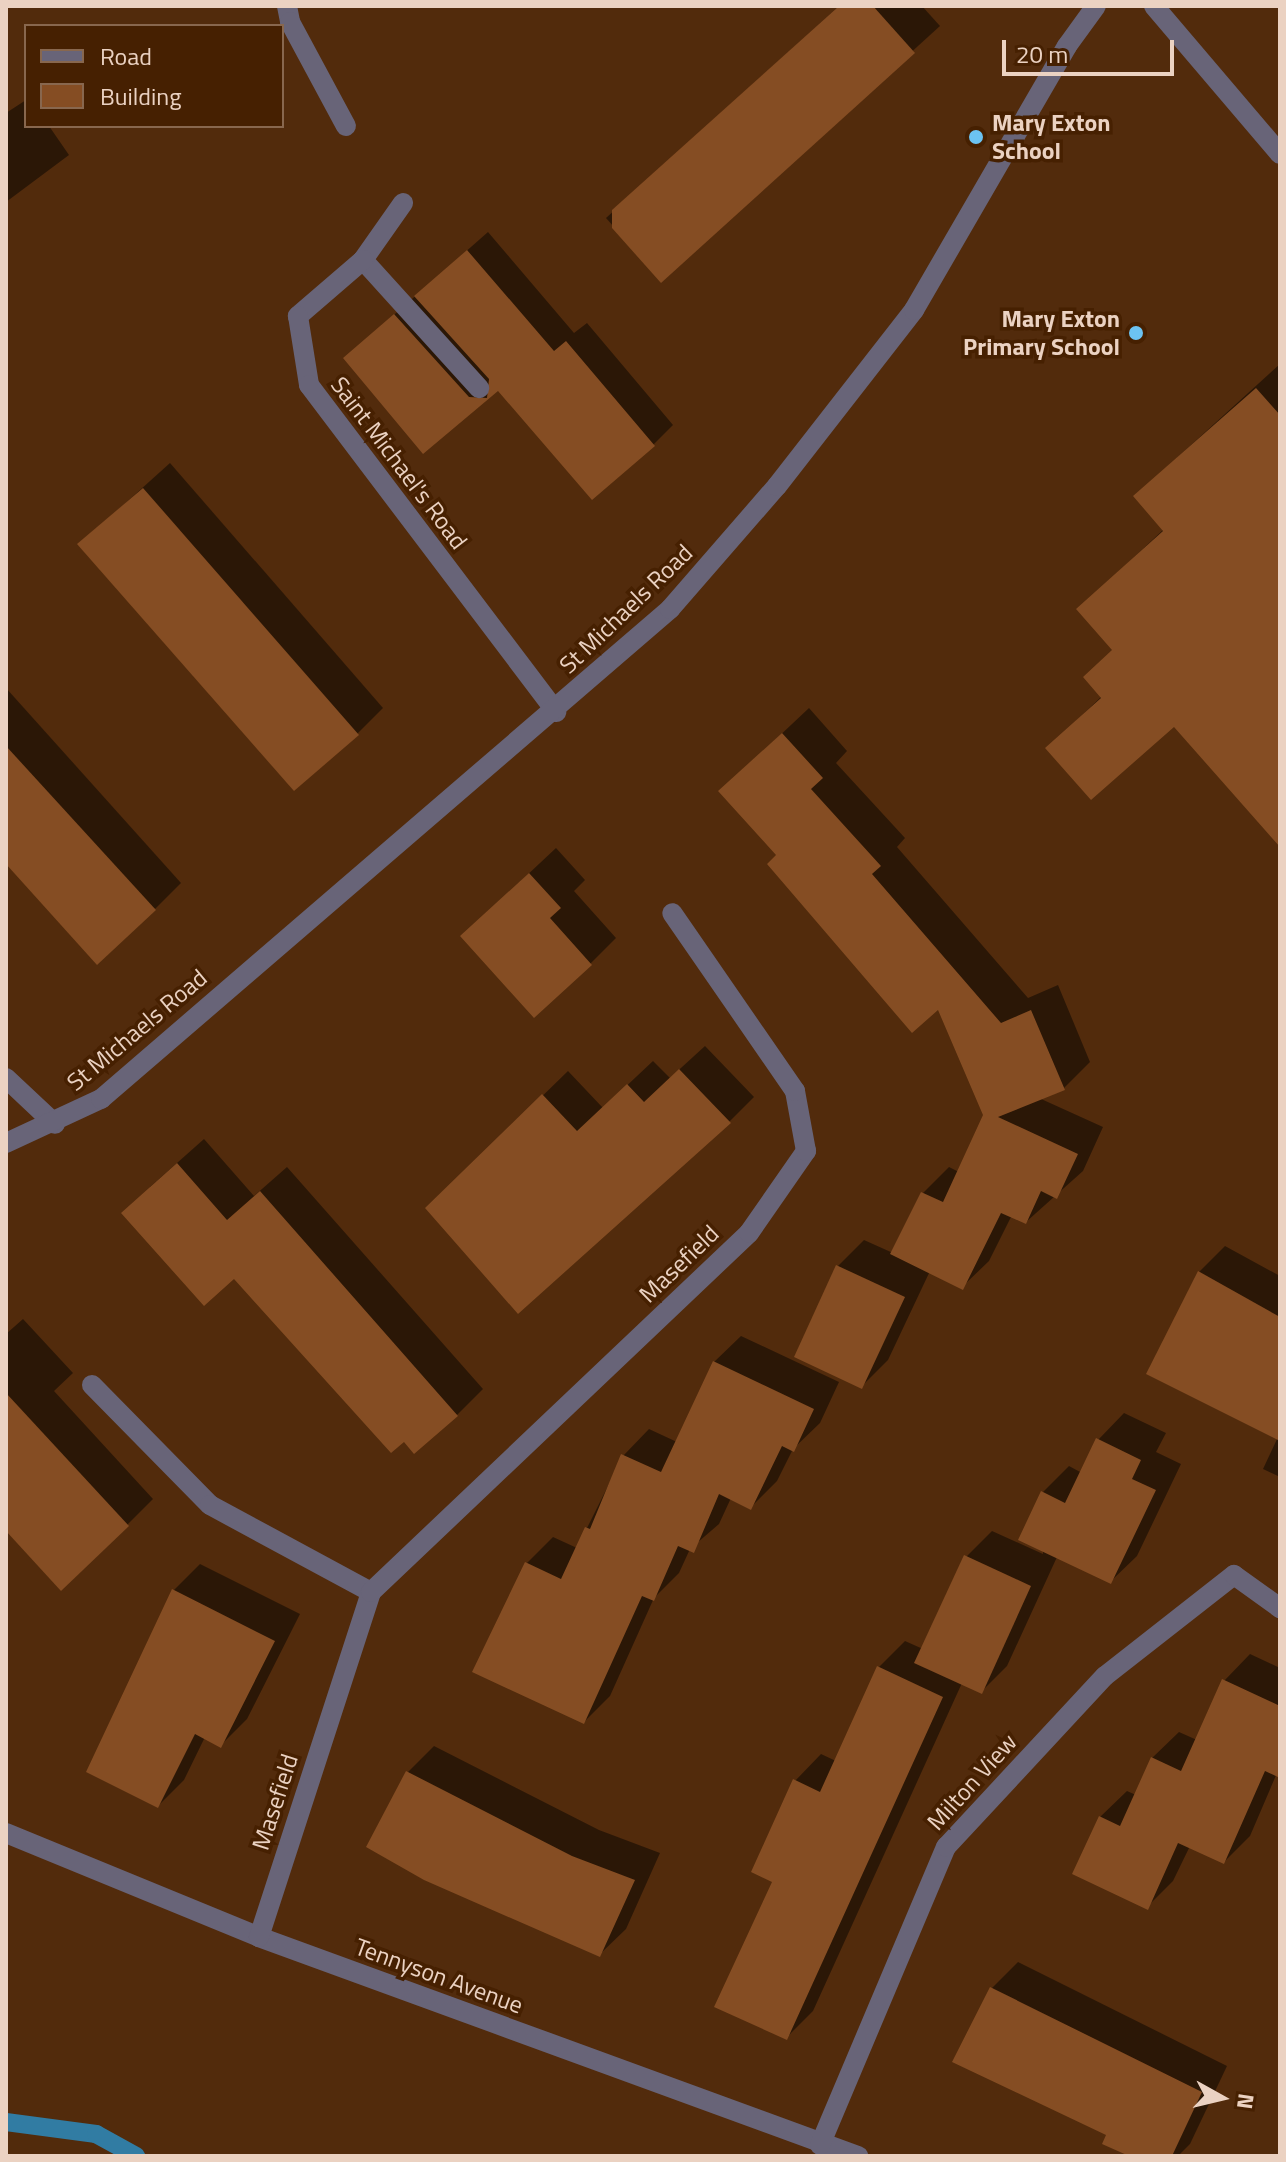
<!DOCTYPE html>
<style>
body{margin:0}
#map{position:relative;width:1286px;height:2162px;overflow:hidden;background:#522b0c;font-family:"Titillium Web",sans-serif}
div>[style]{position:absolute}
.shadow>*{inset:0;background:#0007}
.stream>*{height:18px;margin:-9px;padding:0 9px;transform-origin:9px;border-radius:9px;background:#317ca3}
.building>*{inset:0;background:#854d23}
.service>*{height:20px;margin:-10px;padding:0 10px;transform-origin:10px;border-radius:10px;background:#686478}
.minor>*{height:20px;margin:-10px;padding:0 10px;transform-origin:10px;border-radius:10px;background:#686478}
.dots>*{width:22px;height:22px;translate:-50% -50%;box-sizing:border-box;border:4px solid #462001;border-radius:50%}
span{translate:-50% -50%;white-space:nowrap;text-align:center;line-height:1.15;-webkit-text-stroke:7px #462001;paint-order:stroke}
.poi-label{font-size:24px;color:#ebd2c2;font-weight:700}
.left{translate:0 -50%;text-align:left}
.right{translate:-100% -50%;text-align:right}
.street-label{font-size:24px;color:#ebd2c2}
.frame{position:absolute;inset:0;border:8px solid #ebd2c2;pointer-events:none}
.legend{position:absolute;left:24px;top:24px;width:260px;height:104px;box-sizing:border-box;background:#462001;border:2px solid #88674e;margin:0;padding:10px 14px;list-style:none;font-size:24px;color:#ebd2c2}
.legend li{display:flex;align-items:center;gap:16px;height:40px}
.legend b{width:40px;border:2px solid #88674e}
.north{position:absolute;left:1182px;top:2058px;width:80px;height:80px;-webkit-text-stroke:6px #462001;paint-order:stroke;rotate:98deg;font-size:22px;font-weight:700;line-height:32px;text-align:center;color:#ebd2c2}
.north::after{content:'';display:block;margin:auto;width:28px;height:36px;background:#ebd2c2;clip-path:polygon(50% 0,100% 100%,50% 72%,0 100%)}
.scale{position:absolute;left:1002px;top:40px;width:172px;height:36px;box-sizing:border-box;border:4px solid #ebd2c2;border-top:0;padding-left:10px;font-size:24px;line-height:28px;white-space:nowrap;color:#ebd2c2;-webkit-text-stroke:6px #462001;paint-order:stroke}
</style>
<div id="map">
<div class="shadow">
<i style="clip-path:polygon(839px 6px,922px 6px,940px 26px,661px 280px,606px 218px)"></i>
<i style="clip-path:polygon(26px 100px,26px 126px,49px 126px,69px 155px,6px 202px,6px 113px)"></i>
<i style="clip-path:polygon(488px 232px,574px 333px,587px 323px,673px 425px,653px 445px,498px 388px,424px 451px,345px 358px)"></i>
<i style="clip-path:polygon(1280px 364px,1280px 844px,1174px 724px,1048px 748px,1102px 696px,1114px 649px,1079px 609px,1164px 529px,1135px 496px)"></i>
<i style="clip-path:polygon(170px 463px,383px 708px,357px 734px,80px 544px)"></i>
<i style="clip-path:polygon(6px 688px,181px 883px,155px 909px,6px 861px)"></i>
<i style="clip-path:polygon(809px 708px,847px 751px,836px 763px,905px 838px,897px 847px,1028px 998px,1058px 985px,1090px 1062px,1064px 1088px,1039px 1098px,1103px 1127px,1083px 1171px,1026px 1222px,1012px 1215px,989px 1261px,962px 1287px,930px 1271px,888px 1360px,862px 1386px,838px 1266px,864px 1240px,893px 1253px,923px 1193px,949px 1167px,959px 1172px,986px 1115px,939px 1006px,779px 855px,721px 791px)"></i>
<i style="clip-path:polygon(556px 848px,585px 880px,574px 891px,616px 938px,590px 964px,462px 936px)"></i>
<i style="clip-path:polygon(705px 1046px,754px 1097px,729px 1122px,452px 1184px,568px 1071px,603px 1108px,653px 1061px,670px 1078px)"></i>
<i style="clip-path:polygon(204px 1139px,254px 1196px,287px 1167px,483px 1389px,457px 1415px,234px 1276px,150px 1187px)"></i>
<i style="clip-path:polygon(1225px 1246px,1280px 1276px,1280px 1477px,1263px 1469px,1278px 1437px,1149px 1373px,1199px 1272px)"></i>
<i style="clip-path:polygon(23px 1319px,73px 1373px,54px 1391px,153px 1499px,127px 1525px,6px 1532px,6px 1334px)"></i>
<i style="clip-path:polygon(741px 1336px,839px 1382px,820px 1423px,793px 1449px,777px 1481px,751px 1507px,731px 1498px,719px 1524px,690px 1549px,679px 1573px,654px 1598px,610px 1696px,584px 1722px,527px 1563px,553px 1537px,577px 1548px,623px 1456px,649px 1429px,677px 1442px,714px 1362px)"></i>
<i style="clip-path:polygon(1124px 1413px,1166px 1433px,1156px 1452px,1181px 1464px,1137px 1556px,1110px 1582px,1057px 1557px,1007px 1666px,981px 1692px,962px 1683px,813px 2011px,787px 2037px,775px 1881px,795px 1781px,821px 1754px,836px 1761px,879px 1667px,905px 1641px,923px 1649px,966px 1557px,992px 1531px,1043px 1554px,1043px 1492px,1069px 1466px,1082px 1473px,1098px 1440px)"></i>
<i style="clip-path:polygon(200px 1564px,300px 1614px,247px 1719px,221px 1745px,205px 1737px,184px 1780px,158px 1806px,174px 1590px)"></i>
<i style="clip-path:polygon(1250px 1654px,1280px 1668px,1280px 1766px,1250px 1836px,1224px 1862px,1190px 1846px,1173px 1881px,1147px 1907px,1100px 1817px,1127px 1791px,1136px 1795px,1152px 1758px,1179px 1732px,1197px 1740px,1224px 1681px)"></i>
<i style="clip-path:polygon(434px 1746px,599px 1830px,660px 1853px,626px 1929px,599px 1955px,368px 1846px,408px 1772px)"></i>
<i style="clip-path:polygon(1018px 1962px,1227px 2066px,1190px 2144px,1178px 2156px,1133px 2156px,1109px 2134px,992px 1988px)"></i>
</div>
<div class="stream">
<i style="left:6px;top:2122px;width:91px;rotate:7.6deg"></i>
<i style="left:96px;top:2134px;width:46px;rotate:28.8deg"></i>
</div>
<div class="building">
<i style="clip-path:polygon(839px 6px,873px 6px,915px 53px,661px 283px,612px 228px,612px 210px)"></i>
<i style="clip-path:polygon(467px 250px,554px 351px,566px 341px,655px 446px,592px 500px,498px 391px,423px 454px,343px 358px,394px 314px,469px 397px,487px 398px,489px 379px,414px 296px)"></i>
<i style="clip-path:polygon(1256px 388px,1280px 415px,1280px 847px,1174px 727px,1091px 800px,1045px 748px,1101px 698px,1083px 677px,1112px 650px,1076px 609px,1163px 531px,1133px 496px)"></i>
<i style="clip-path:polygon(143px 488px,359px 735px,294px 791px,77px 544px)"></i>
<i style="clip-path:polygon(782px 733px,823px 778px,811px 789px,881px 866px,872px 874px,1001px 1023px,1031px 1010px,1065px 1090px,998px 1117px,1078px 1154px,1057px 1199px,1041px 1191px,1026px 1224px,1001px 1213px,963px 1290px,890px 1254px,921px 1192px,943px 1202px,983px 1115px,938px 1010px,912px 1033px,767px 864px,776px 855px,718px 791px)"></i>
<i style="clip-path:polygon(6px 746px,156px 910px,97px 965px,6px 864px)"></i>
<i style="clip-path:polygon(529px 873px,561px 908px,550px 918px,592px 965px,534px 1018px,460px 936px)"></i>
<i style="clip-path:polygon(679px 1069px,731px 1123px,518px 1314px,425px 1208px,542px 1094px,577px 1131px,627px 1084px,644px 1102px)"></i>
<i style="clip-path:polygon(177px 1163px,227px 1220px,260px 1191px,458px 1416px,414px 1454px,404px 1442px,391px 1453px,234px 1279px,204px 1306px,121px 1213px)"></i>
<i style="clip-path:polygon(836px 1265px,905px 1297px,862px 1389px,794px 1357px)"></i>
<i style="clip-path:polygon(1198px 1271px,1280px 1317px,1280px 1441px,1146px 1374px)"></i>
<i style="clip-path:polygon(713px 1361px,814px 1409px,794px 1452px,782px 1446px,751px 1510px,719px 1494px,694px 1553px,678px 1546px,654px 1601px,642px 1596px,584px 1724px,472px 1672px,525px 1562px,561px 1579px,585px 1527px,590px 1529px,621px 1454px,661px 1472px)"></i>
<i style="clip-path:polygon(6px 1393px,129px 1526px,61px 1591px,6px 1531px)"></i>
<i style="clip-path:polygon(1096px 1438px,1141px 1460px,1132px 1479px,1156px 1490px,1111px 1584px,1018px 1540px,1041px 1491px,1065px 1503px)"></i>
<i style="clip-path:polygon(964px 1555px,1031px 1586px,982px 1694px,914px 1663px)"></i>
<i style="clip-path:polygon(172px 1589px,275px 1641px,221px 1748px,195px 1734px,158px 1808px,86px 1772px)"></i>
<i style="clip-path:polygon(877px 1666px,943px 1697px,787px 2040px,714px 2007px,772px 1882px,751px 1872px,793px 1779px,820px 1792px)"></i>
<i style="clip-path:polygon(1222px 1679px,1280px 1706px,1280px 1778px,1265px 1771px,1224px 1864px,1178px 1843px,1148px 1910px,1072px 1874px,1099px 1816px,1120px 1826px,1151px 1757px,1181px 1771px)"></i>
<i style="clip-path:polygon(406px 1771px,572px 1856px,635px 1880px,600px 1957px,424px 1880px,366px 1847px)"></i>
<i style="clip-path:polygon(990px 1987px,1202px 2092px,1172px 2156px,1129px 2156px,1102px 2144px,1106px 2135px,952px 2062px)"></i>
</div>
<div class="service">
<i style="left:1154px;top:6px;width:194px;rotate:49.6deg"></i>
<i style="left:363px;top:260px;width:173px;rotate:47.8deg"></i>
</div>
<div class="minor">
<i style="left:287px;top:6px;width:16px;rotate:79deg"></i>
<i style="left:290px;top:22px;width:118px;rotate:61.7deg"></i>
<i style="left:403px;top:203px;width:70px;rotate:125.1deg"></i>
<i style="left:363px;top:260px;width:86px;rotate:139.3deg"></i>
<i style="left:298px;top:316px;width:70px;rotate:80.9deg"></i>
<i style="left:309px;top:385px;width:410px;rotate:52.9deg"></i>
<i style="left:6px;top:1078px;width:67px;rotate:43.2deg"></i>
<i style="left:6px;top:1143px;width:105px;rotate:-24.9deg"></i>
<i style="left:101px;top:1099px;width:751px;rotate:-40.73deg"></i>
<i style="left:670px;top:609px;width:163px;rotate:-49deg"></i>
<i style="left:777px;top:486px;width:223px;rotate:-52.1deg"></i>
<i style="left:914px;top:310px;width:305px;rotate:-59.9deg"></i>
<i style="left:1067px;top:46px;width:49px;rotate:-54.1deg"></i>
<i style="left:92px;top:1385px;width:168px;rotate:45.5deg"></i>
<i style="left:210px;top:1505px;width:183px;rotate:28.4deg"></i>
<i style="left:6px;top:1833px;width:274px;rotate:22.3deg"></i>
<i style="left:259px;top:1937px;width:638px;rotate:20.08deg"></i>
<i style="left:259px;top:1937px;width:363px;rotate:-72deg"></i>
<i style="left:371px;top:1592px;width:521px;rotate:-43.52deg"></i>
<i style="left:749px;top:1233px;width:100px;rotate:-55.2deg"></i>
<i style="left:806px;top:1151px;width:61px;rotate:-100.4deg"></i>
<i style="left:795px;top:1091px;width:216px;rotate:-124.6deg"></i>
<i style="left:820px;top:2145px;width:324px;rotate:-67.1deg"></i>
<i style="left:946px;top:1847px;width:233px;rotate:-47.1deg"></i>
<i style="left:1105px;top:1676px;width:164px;rotate:-38.1deg"></i>
<i style="left:1234px;top:1575px;width:57px;rotate:35.7deg"></i>
</div>
<div class="dots">
<i style="left:976px;top:137px;background:#6cc3f2"></i>
<i style="left:1136px;top:333px;background:#6cc3f2"></i>
</div>
<div class="poi-label">
<span class="left" style="left:992px;top:137px">Mary Exton<br>School</span>
<span class="right" style="left:1120px;top:333px">Mary Exton<br>Primary School</span>
</div>
<div class="street-label">
<span style="left:399px;top:463px;rotate:53deg">Saint Michael's Road</span>
<span style="left:626px;top:609px;rotate:-44deg">St Michaels Road</span>
<span style="left:137px;top:1030px;rotate:-40deg">St Michaels Road</span>
<span style="left:679px;top:1264px;rotate:-44deg">Masefield</span>
<span style="left:972px;top:1782px;rotate:-48deg">Milton View</span>
<span style="left:275px;top:1802px;rotate:-72deg">Masefield</span>
<span style="left:439px;top:1976px;rotate:20deg">Tennyson Avenue</span>
</div>
<div class="frame"></div>
<ul class="legend">
<li><b style="height:10px;background:#686478"></b>Road</li>
<li><b style="height:22px;background:#854d23"></b>Building</li>
</ul>
<div class="north">N</div>
<div class="scale">20 m</div>
</div>
